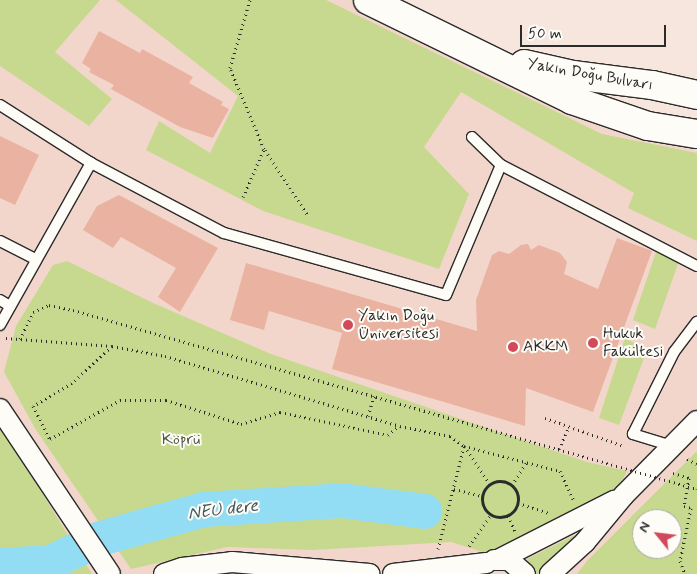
<!DOCTYPE html>
<meta charset="utf-8">
<style>
body{margin:0}
#map{position:relative;width:697px;height:574px;overflow:hidden;background:#f7e6dd;font-family:Mynerve,sans-serif}
div>[style]{position:absolute}
.built>*{inset:0;background:#f3d6cb}
.green>*{inset:0;background:#c6d98e}
.river>*{height:35px;margin:-17.5px;padding:0 17.5px;transform-origin:17.5px;border-radius:17.5px;background:#92ddf3}
.building>*{inset:0;background:#eab2a0}
.path>*{height:3px;margin-top:-1.5px;transform-origin:0;background:repeating-linear-gradient(90deg,#2b2b2b 0 1px,transparent 0 5px)}
.path>.ring{margin:-1.5px;padding:0;box-sizing:content-box;background:none;border:3px solid #2b2b2b;border-radius:50%}
.roads{filter:drop-shadow(1px 0 #2b2b2b) drop-shadow(-1px 0 #2b2b2b) drop-shadow(0 1px #2b2b2b) drop-shadow(0 -1px #2b2b2b)}
.lane>*{height:10px;margin:-5px;padding:0 5px;transform-origin:5px;border-radius:5px;background:#fdfcf7}
.street>*{height:20px;margin:-10px;padding:0 10px;transform-origin:10px;border-radius:10px;background:#fdfcf7}
.secondary>*{height:28px;margin:-14px;padding:0 14px;transform-origin:14px;border-radius:14px;background:#fdfcf7}
.path-bridge>*{height:3px;margin-top:-1.5px;transform-origin:0;background:repeating-linear-gradient(90deg,#2b2b2b 0 1px,transparent 0 5px)}
.dots>*{width:14px;height:14px;translate:-50% -50%;box-sizing:border-box;border:2px solid #fdfcf7;border-radius:50%}
span{translate:-50% -50%;white-space:nowrap;text-align:center;line-height:1.15;-webkit-text-stroke:4px #fdfcf7;paint-order:stroke}
.street-label{font-size:16px;color:#2b2b2b}
.poi-label{font-size:16px;color:#2b2b2b}
.left{translate:0 -50%;text-align:left}
.park-label{font-size:16px;color:#525644}
.water-label{font-size:18px;color:#45585d;font-style:italic}
.north{position:absolute;left:632px;top:509px;width:50px;height:50px;box-sizing:border-box;background:#fdfcf7;border:1px solid #a9a8a5;border-radius:50%;rotate:299deg;font-size:14px;font-weight:700;line-height:20px;text-align:center;color:#2b2b2b}
.north::after{content:'';display:block;margin:auto;width:18px;height:22px;background:#d1495b;clip-path:polygon(50% 0,100% 100%,50% 72%,0 100%)}
.scale{position:absolute;left:520px;top:25px;width:146px;height:22px;box-sizing:border-box;border:2px solid #2b2b2b;border-top:0;padding-left:6px;font-size:15px;line-height:18px;white-space:nowrap;color:#2b2b2b;-webkit-text-stroke:4px #fdfcf7;paint-order:stroke}
</style>
<div id="map">
<div class="built">
<i style="clip-path:polygon(evenodd,0 0,377px 0,588px 105px,697px 131px,697px 574px,0 574px,0 0,642px 519px,672px 519px,672px 549px,642px 549px,642px 519px)"></i>
</div>
<div class="green">
<i style="clip-path:polygon(0 0,100px 0,55px 52px,112px 99px,89px 126px,0 66px)"></i>
<i style="clip-path:polygon(116px 0,326px 0,602px 134px,697px 153px,697px 241px,628px 208px,634px 193px,461px 92px,424px 147px,469px 194px,439px 269px,263px 211px,146px 150px,159px 121px,210px 153px,238px 96px)"></i>
<i style="clip-path:polygon(656px 252px,679px 261px,655px 329px,633px 320px)"></i>
<i style="clip-path:polygon(67px 261px,153px 303px,271px 354px,587px 462px,627px 471px,616px 493px,489px 554px,451px 542px,313px 550px,227px 547px,131px 569px,36px 430px,4px 372px,16px 326px,53px 265px)"></i>
<i style="clip-path:polygon(625px 338px,647px 350px,619px 425px,599px 418px)"></i>
<i style="clip-path:polygon(0 429px,7px 436px,92px 574px,0 574px)"></i>
<i style="clip-path:polygon(evenodd,697px 451px,697px 574px,577px 574px,587px 561px,697px 451px,642px 519px,672px 519px,672px 549px,642px 549px,642px 519px)"></i>
<i style="clip-path:polygon(579px 533px,539px 574px,536px 574px,527px 559px)"></i>
</div>
<div class="river">
<i style="left:0;top:565px;width:50px;rotate:-3.4deg"></i>
<i style="left:50px;top:562px;width:55px;rotate:-25.6deg"></i>
<i style="left:100px;top:538px;width:107px;rotate:-15.7deg"></i>
<i style="left:203px;top:509px;width:138px;rotate:-3.7deg"></i>
<i style="left:341px;top:500px;width:84px;rotate:7.5deg"></i>
</div>
<div class="building">
<i style="clip-path:polygon(99px 31px,140px 53px,142px 49px,193px 77px,189px 83px,223px 102px,221px 105px,229px 109px,213px 138px,180px 127px,111px 89px,114px 85px,89px 72px,91px 69px,82px 63px)"></i>
<i style="clip-path:polygon(0 136px,39px 155px,15px 205px,0 198px)"></i>
<i style="clip-path:polygon(119px 195px,218px 248px,180px 312px,158px 297px,176px 268px,121px 237px,113px 248px,83px 230px,97px 206px)"></i>
<i style="clip-path:polygon(617px 238px,652px 251px,593px 412px,526px 388px,525px 426px,332px 369px,342px 333px,269px 311px,264px 330px,230px 320px,246px 263px,477px 331px,476px 300px,492px 255px,499px 251px,509px 254px,521px 245px,528px 244px,531px 250px,539px 245px,560px 253px,567px 262px,564px 274px,598px 289px)"></i>
</div>
<div class="path">
<i style="left:265px;top:150px;width:77px;rotate:56.7deg"></i>
<i style="left:243px;top:197px;width:52px;rotate:-66.4deg"></i>
<i style="left:264px;top:149px;width:88px;rotate:-112.8deg"></i>
<i style="left:230px;top:68px;width:71px;rotate:-73.6deg"></i>
<i style="left:6px;top:338px;width:106px;rotate:4.3deg"></i>
<i style="left:112px;top:346px;width:54px;rotate:10.7deg"></i>
<i style="left:165px;top:356px;width:245px;rotate:16.6deg"></i>
<i style="left:400px;top:426px;width:51px;rotate:11.3deg"></i>
<i style="left:450px;top:436px;width:17px;rotate:36deg"></i>
<i style="left:464px;top:446px;width:46px;rotate:55.6deg"></i>
<i style="left:20px;top:339px;width:30px;rotate:-64deg"></i>
<i style="left:33px;top:312px;width:17px;rotate:-24deg"></i>
<i style="left:49px;top:305px;width:25px;rotate:12deg"></i>
<i style="left:112px;top:346px;width:54px;rotate:137.2deg"></i>
<i style="left:72px;top:383px;width:45px;rotate:149.5deg"></i>
<i style="left:33px;top:406px;width:37px;rotate:63deg"></i>
<i style="left:50px;top:439px;width:80px;rotate:-29.1deg"></i>
<i style="left:120px;top:400px;width:46px"></i>
<i style="left:166px;top:400px;width:79px;rotate:17.7deg"></i>
<i style="left:241px;top:424px;width:41px;rotate:-17.1deg"></i>
<i style="left:280px;top:412px;width:110px;rotate:12deg"></i>
<i style="left:388px;top:435px;width:14px;rotate:-39deg"></i>
<i style="left:368px;top:416px;width:21px;rotate:-73deg"></i>
<i style="left:545px;top:418px;width:84px;rotate:19.5deg"></i>
<i style="left:559px;top:449px;width:24px;rotate:-66deg"></i>
<i style="left:687px;top:459px;width:11px;rotate:27deg"></i>
<i style="left:673px;top:473px;width:17px;rotate:17deg"></i>
<i style="left:689px;top:478px;width:28px;rotate:100deg"></i>
<i style="left:684px;top:506px;width:7px;rotate:16deg"></i>
<i style="left:691px;top:508px;width:54px;rotate:101.7deg"></i>
<i style="left:680px;top:561px;width:14px;rotate:69deg"></i>
<i class="ring" style="left:482px;top:481px;width:33px;height:33px"></i>
<i style="left:512px;top:485px;width:27px;rotate:-57deg"></i>
<i style="left:454px;top:489px;width:29px;rotate:14deg"></i>
<i style="left:697px;top:489px;width:1px;rotate:-90deg"></i>
<i style="left:518px;top:503px;width:32px;rotate:18deg"></i>
<i style="left:508px;top:516px;width:17px;rotate:65deg"></i>
<i style="left:469px;top:546px;width:38px;rotate:-55deg"></i>
<i style="left:438px;top:549px;width:106px;rotate:-75.8deg"></i>
<i style="left:464px;top:446px;width:99px;rotate:14.6deg"></i>
<i style="left:560px;top:471px;width:33px;rotate:65deg"></i>
</div>
<div class="roads">
<div class="lane">
<i style="left:0;top:105px;width:108px;rotate:32.5deg"></i>
<i style="left:91px;top:163px;width:150px;rotate:27.8deg"></i>
<i style="left:224px;top:233px;width:230px;rotate:15.6deg"></i>
<i style="left:446px;top:295px;width:141px;rotate:-67.1deg"></i>
<i style="left:472px;top:137px;width:40px;rotate:44deg"></i>
<i style="left:501px;top:165px;width:220px;rotate:27.3deg"></i>
<i style="left:0;top:241px;width:39px;rotate:27deg"></i>
<i style="left:0;top:300px;width:12px;rotate:31deg"></i>
<i style="left:0;top:325px;width:186px;rotate:-60.7deg"></i>
<i style="left:672px;top:446px;width:41px;rotate:-162.9deg"></i>
<i style="left:633px;top:434px;width:92px;rotate:-63.4deg"></i>
<i style="left:674px;top:352px;width:38px;rotate:-53deg"></i>
</div>
<div class="street">
<i style="left:0;top:409px;width:198px;rotate:56.3deg"></i>
<i style="left:500px;top:559px;width:128px;rotate:-27deg"></i>
<i style="left:494px;top:560px;width:15px"></i>
<i style="left:509px;top:560px;width:21px;rotate:41deg"></i>
<i style="left:164px;top:574px;width:19px;rotate:-18deg"></i>
<i style="left:182px;top:568px;width:50px;rotate:-6.8deg"></i>
<i style="left:232px;top:562px;width:138px;rotate:5deg"></i>
<i style="left:393px;top:574px;width:94px;rotate:-6.7deg"></i>
<i style="left:550px;top:574px;width:47px;rotate:-42.4deg"></i>
<i style="left:585px;top:542px;width:61px;rotate:-50.3deg"></i>
<i style="left:624px;top:495px;width:104px;rotate:-45.4deg"></i>
</div>
<div class="secondary">
<i style="left:368px;top:0;width:227px;rotate:26.1deg"></i>
<i style="left:572px;top:100px;width:80px;rotate:18.9deg"></i>
<i style="left:648px;top:126px;width:50px;rotate:9.3deg"></i>
<i style="left:524px;top:64px;width:50px;rotate:12.7deg"></i>
<i style="left:573px;top:75px;width:80px;rotate:7.2deg"></i>
<i style="left:652px;top:85px;width:46px;rotate:12.5deg"></i>
</div>
</div>
<div class="path-bridge">
<i style="left:73px;top:310px;width:649px;rotate:16.01deg"></i>
</div>
<div class="dots">
<i style="left:348px;top:325px;background:#d1495b"></i>
<i style="left:593px;top:343px;background:#d1495b"></i>
<i style="left:513px;top:347px;background:#d1495b"></i>
</div>
<div class="street-label">
<span style="left:590px;top:75px;rotate:10deg">Yakın Doğu Bulvarı</span>
</div>
<div class="poi-label">
<span class="left" style="left:358px;top:325px">Yakın Doğu<br>Üniversitesi</span>
<span class="left" style="left:603px;top:343px">Hukuk<br>Fakültesi</span>
<span class="left" style="left:523px;top:347px">AKKM</span>
</div>
<div class="park-label">
<span style="left:181px;top:440px">Köprü</span>
</div>
<div class="water-label">
<span style="left:223px;top:510px;rotate:-7deg">NEU dere</span>
</div>
<div class="north">N</div>
<div class="scale">50 m</div>
</div>
